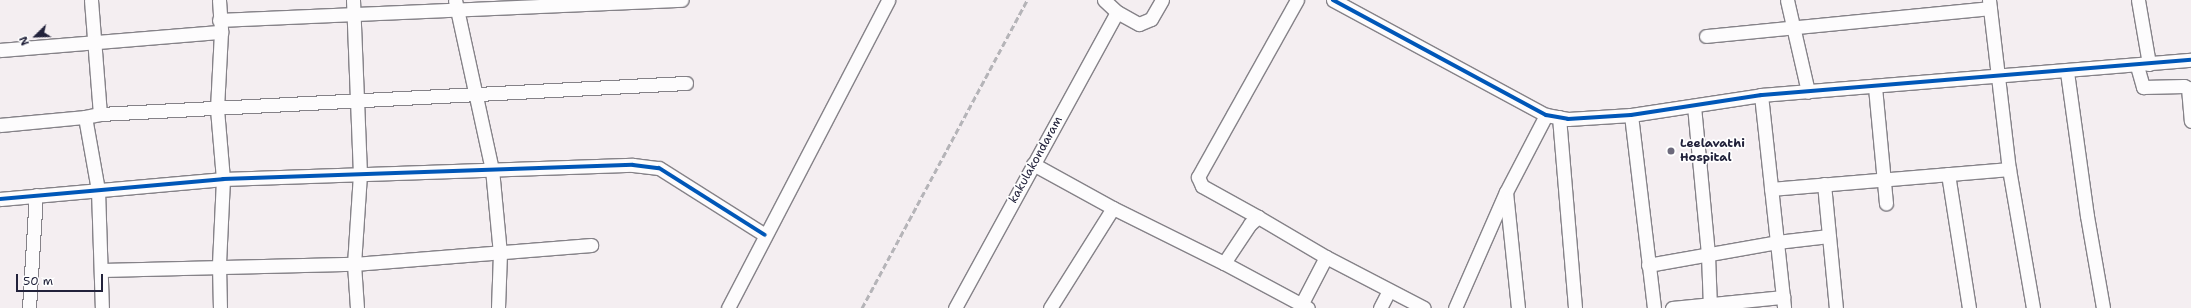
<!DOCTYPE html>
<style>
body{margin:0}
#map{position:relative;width:2191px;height:308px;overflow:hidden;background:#f4eef1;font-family:"Shantell Sans",sans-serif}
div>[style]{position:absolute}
.roads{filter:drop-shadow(1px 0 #858288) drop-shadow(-1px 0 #858288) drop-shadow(0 1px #858288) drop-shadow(0 -1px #858288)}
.minor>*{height:13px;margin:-6.5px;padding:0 6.5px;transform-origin:6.5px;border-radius:6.5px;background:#fdfcfd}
.rail>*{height:3px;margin-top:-1.5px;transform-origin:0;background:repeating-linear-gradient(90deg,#b5b4b8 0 6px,transparent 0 9px)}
.cycleway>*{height:4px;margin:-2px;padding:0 2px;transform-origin:2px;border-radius:2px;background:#0057b8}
.dots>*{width:11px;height:11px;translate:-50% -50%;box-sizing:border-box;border:2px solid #fff;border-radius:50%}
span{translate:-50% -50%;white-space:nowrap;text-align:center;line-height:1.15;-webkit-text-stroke:3.5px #fff;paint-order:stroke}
.poi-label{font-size:12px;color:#22223b;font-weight:700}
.left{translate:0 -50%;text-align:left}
.street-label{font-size:12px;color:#22223b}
.north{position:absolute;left:16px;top:16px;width:40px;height:40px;-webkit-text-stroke:3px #fff;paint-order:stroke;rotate:247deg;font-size:11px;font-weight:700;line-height:16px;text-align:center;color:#22223b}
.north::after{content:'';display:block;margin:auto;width:14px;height:18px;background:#22223b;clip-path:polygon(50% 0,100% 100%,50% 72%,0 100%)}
.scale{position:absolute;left:16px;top:274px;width:87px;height:18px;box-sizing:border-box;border:2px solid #22223b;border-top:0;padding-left:5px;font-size:12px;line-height:14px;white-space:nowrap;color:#22223b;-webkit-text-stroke:3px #fff;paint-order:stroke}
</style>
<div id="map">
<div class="roads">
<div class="minor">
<i style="left:91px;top:0;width:114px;rotate:85.5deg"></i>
<i style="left:100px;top:114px;width:15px;rotate:169deg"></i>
<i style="left:85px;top:117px;width:74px;rotate:79.9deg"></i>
<i style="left:98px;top:190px;width:118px;rotate:88.1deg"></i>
<i style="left:219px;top:0;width:32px;rotate:86deg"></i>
<i style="left:221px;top:32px;width:77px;rotate:93deg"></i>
<i style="left:217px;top:109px;width:70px;rotate:85.1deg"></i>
<i style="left:223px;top:179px;width:86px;rotate:92.7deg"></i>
<i style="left:219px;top:265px;width:43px;rotate:88.7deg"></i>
<i style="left:353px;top:0;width:174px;rotate:87.7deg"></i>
<i style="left:360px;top:174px;width:90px;rotate:93.8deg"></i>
<i style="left:354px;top:264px;width:44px;rotate:86.1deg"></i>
<i style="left:455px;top:0;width:173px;rotate:77.7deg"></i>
<i style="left:492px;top:169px;width:84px;rotate:84.6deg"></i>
<i style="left:500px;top:253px;width:55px;rotate:92.1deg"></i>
<i style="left:1104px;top:0;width:18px;rotate:43deg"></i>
<i style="left:1117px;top:12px;width:25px;rotate:29deg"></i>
<i style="left:1139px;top:24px;width:13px;rotate:-23deg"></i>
<i style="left:1151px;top:19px;width:22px;rotate:-60deg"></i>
<i style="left:1333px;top:0;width:242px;rotate:28.4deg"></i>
<i style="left:1546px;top:115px;width:22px;rotate:10deg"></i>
<i style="left:1568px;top:119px;width:63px;rotate:-3.6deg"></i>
<i style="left:1631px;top:115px;width:132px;rotate:-8.7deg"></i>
<i style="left:1761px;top:95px;width:431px;rotate:-4.7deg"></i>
<i style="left:1787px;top:0;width:94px;rotate:77.1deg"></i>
<i style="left:1989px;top:0;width:170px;rotate:83.3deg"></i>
<i style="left:2009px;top:169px;width:141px;rotate:80.2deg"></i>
<i style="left:2138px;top:0;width:65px;rotate:80.2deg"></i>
<i style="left:219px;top:20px;width:463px;rotate:-2.5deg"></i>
<i style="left:1706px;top:36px;width:285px;rotate:-5.6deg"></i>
<i style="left:0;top:50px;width:222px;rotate:-4.7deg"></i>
<i style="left:2137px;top:66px;width:22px;rotate:74deg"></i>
<i style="left:2143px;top:87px;width:41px;rotate:-1.4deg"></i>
<i style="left:2184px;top:86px;width:4px;rotate:27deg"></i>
<i style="left:2188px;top:88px;width:33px;rotate:85deg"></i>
<i style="left:2067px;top:72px;width:145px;rotate:82.1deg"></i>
<i style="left:2087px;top:216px;width:93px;rotate:80.1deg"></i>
<i style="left:1875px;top:87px;width:117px;rotate:84.6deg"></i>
<i style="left:1761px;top:95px;width:214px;rotate:83.8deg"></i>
<i style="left:1694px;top:106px;width:150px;rotate:84.6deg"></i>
<i style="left:1708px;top:255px;width:53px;rotate:87.8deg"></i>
<i style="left:100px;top:114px;width:587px;rotate:-3.03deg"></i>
<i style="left:1631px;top:115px;width:194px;rotate:83.2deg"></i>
<i style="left:1559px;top:117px;width:192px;rotate:85.2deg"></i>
<i style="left:0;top:125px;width:85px;rotate:-5.4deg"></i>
<i style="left:1033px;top:164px;width:91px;rotate:28.8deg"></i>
<i style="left:1948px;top:174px;width:136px;rotate:81.1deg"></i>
<i style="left:1824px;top:184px;width:125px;rotate:84.5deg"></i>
<i style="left:1771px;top:189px;width:239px;rotate:-4.8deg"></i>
<i style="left:1506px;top:192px;width:117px;rotate:84.1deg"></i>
<i style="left:0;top:199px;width:224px;rotate:-5.1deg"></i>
<i style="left:223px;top:179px;width:410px;rotate:-2deg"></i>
<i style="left:633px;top:165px;width:26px;rotate:7deg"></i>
<i style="left:659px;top:168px;width:125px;rotate:32.3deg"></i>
<i style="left:1258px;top:217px;width:64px;rotate:-151deg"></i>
<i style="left:1202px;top:186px;width:10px;rotate:-114deg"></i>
<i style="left:1198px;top:177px;width:203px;rotate:-60.8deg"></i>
<i style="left:1224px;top:263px;width:95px;rotate:28.2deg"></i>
<i style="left:1648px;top:265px;width:131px;rotate:-10.1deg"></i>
<i style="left:1777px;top:242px;width:52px;rotate:-6.6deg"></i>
<i style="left:102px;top:270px;width:252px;rotate:-1.4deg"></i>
<i style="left:354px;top:264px;width:238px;rotate:-4.6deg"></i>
<i style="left:1301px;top:305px;width:54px;rotate:-62.5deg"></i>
<i style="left:29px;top:308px;width:113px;rotate:-86.5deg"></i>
<i style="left:728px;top:308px;width:347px;rotate:-62.5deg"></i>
<i style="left:955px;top:308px;width:337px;rotate:-61.3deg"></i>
<i style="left:1050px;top:308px;width:118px;rotate:-57.8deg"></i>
<i style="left:1113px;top:208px;width:124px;rotate:26.4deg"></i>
<i style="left:1224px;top:263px;width:47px;rotate:-56.3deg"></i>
<i style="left:1250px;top:224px;width:11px;rotate:-41deg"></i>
<i style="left:1258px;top:217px;width:79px;rotate:30.5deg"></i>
<i style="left:1326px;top:257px;width:110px;rotate:27.5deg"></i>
<i style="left:1380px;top:308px;width:20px;rotate:-63deg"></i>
<i style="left:1455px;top:308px;width:127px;rotate:-66.3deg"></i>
<i style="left:1506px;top:192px;width:87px;rotate:-62.5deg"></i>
<i style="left:1672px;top:308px;width:112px;rotate:-5.7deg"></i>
</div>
</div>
<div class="rail">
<i style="left:862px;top:308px;width:349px;rotate:-61.8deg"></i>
</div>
<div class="cycleway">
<i style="left:1333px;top:0;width:242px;rotate:28.4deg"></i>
<i style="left:1546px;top:115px;width:22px;rotate:10deg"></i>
<i style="left:1568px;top:119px;width:63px;rotate:-3.6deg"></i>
<i style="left:1631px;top:115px;width:132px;rotate:-8.7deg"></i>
<i style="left:1761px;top:95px;width:431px;rotate:-4.7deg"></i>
<i style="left:0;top:199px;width:224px;rotate:-5.1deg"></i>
<i style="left:223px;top:179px;width:410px;rotate:-2deg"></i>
<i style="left:633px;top:165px;width:26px;rotate:7deg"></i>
<i style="left:659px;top:168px;width:125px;rotate:32.3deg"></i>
</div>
<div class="dots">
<i style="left:1671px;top:151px;background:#6c697b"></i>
</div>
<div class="poi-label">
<span class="left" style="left:1680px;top:151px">Leelavathi<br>Hospital</span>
</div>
<div class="street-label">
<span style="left:1036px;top:160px;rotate:-61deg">kakulakondaram</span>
</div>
<div class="north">N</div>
<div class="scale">50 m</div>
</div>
